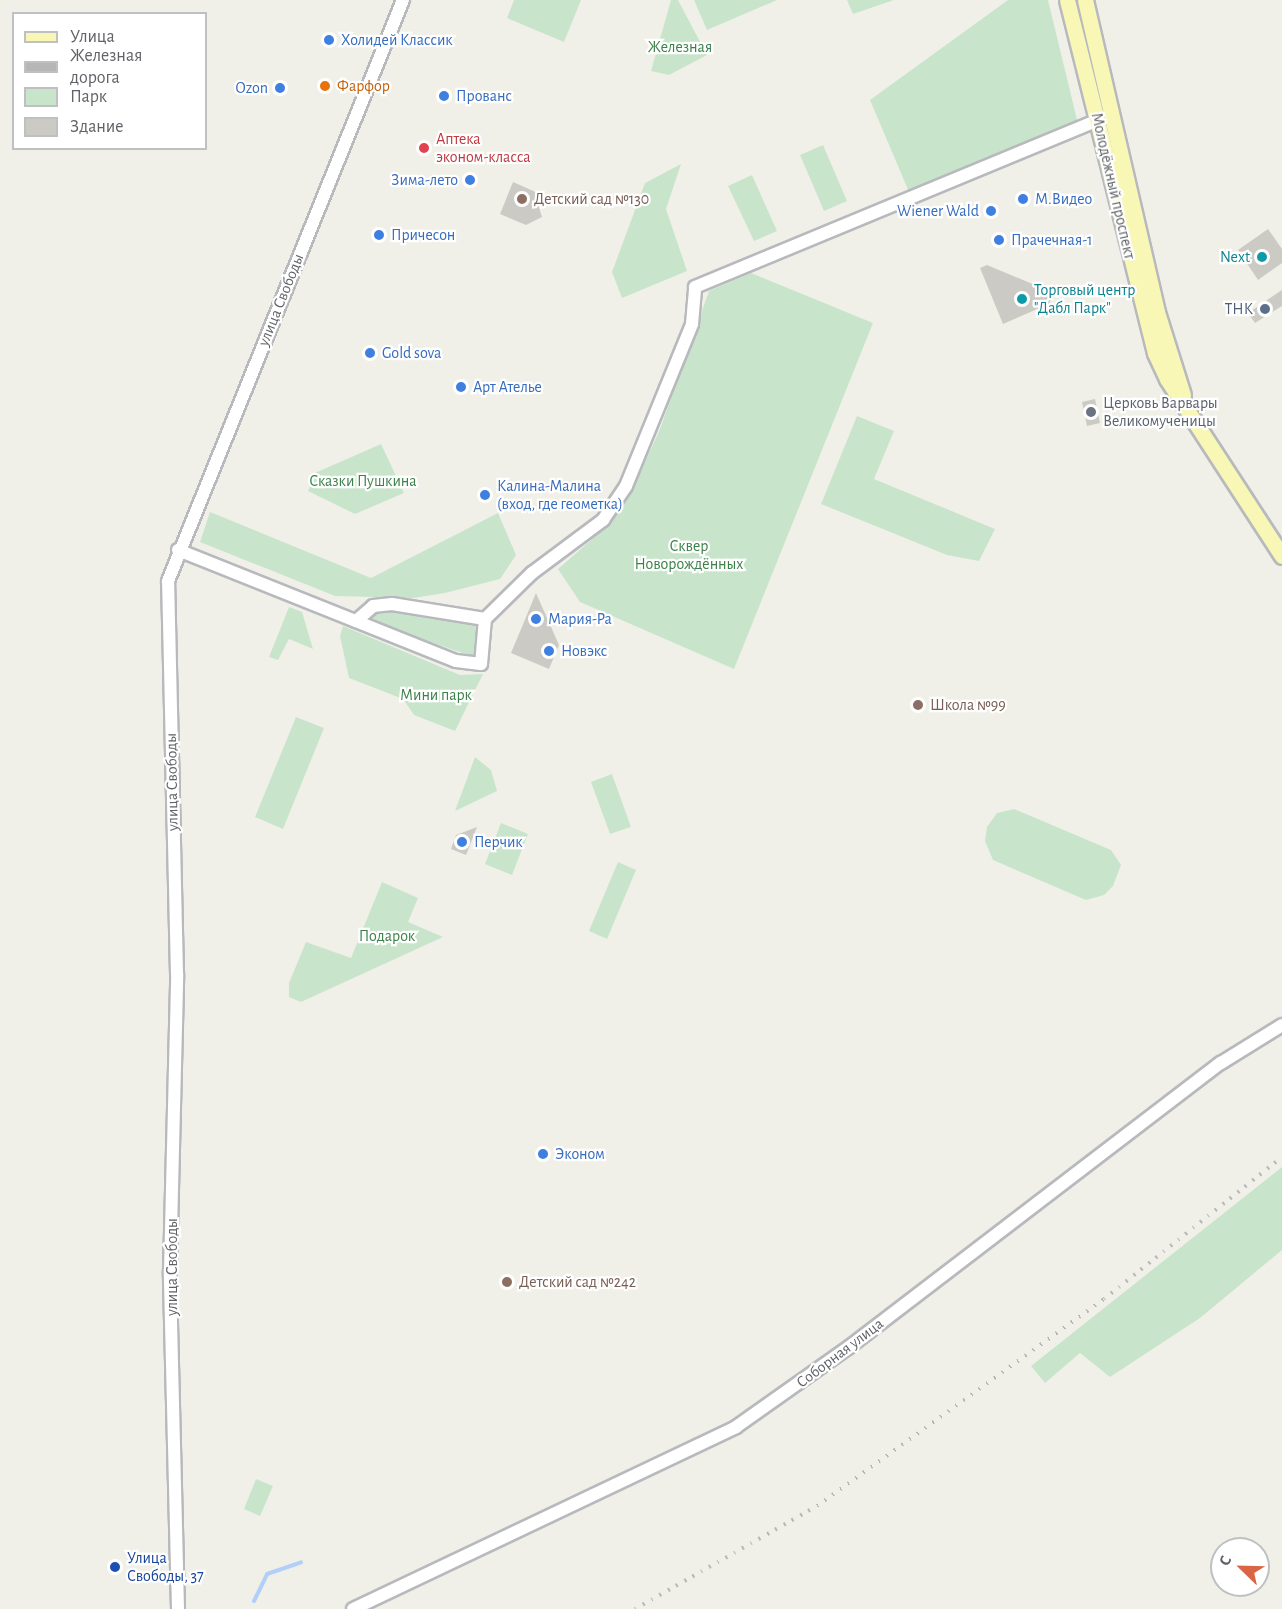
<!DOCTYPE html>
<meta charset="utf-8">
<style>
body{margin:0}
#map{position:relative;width:1282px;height:1609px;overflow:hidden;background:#f0f0e9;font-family:"Alegreya Sans",sans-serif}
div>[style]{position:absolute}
.green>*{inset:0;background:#c8e5cc}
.stream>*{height:4px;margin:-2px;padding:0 2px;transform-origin:2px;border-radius:2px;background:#b1cff8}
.building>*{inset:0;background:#cccac5}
.roads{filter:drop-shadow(2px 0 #b8b9bd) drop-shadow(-2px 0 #b8b9bd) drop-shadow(0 2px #b8b9bd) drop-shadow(0 -2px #b8b9bd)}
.minor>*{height:12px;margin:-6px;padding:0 6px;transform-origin:6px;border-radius:6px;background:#fff}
.major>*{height:15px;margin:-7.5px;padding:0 7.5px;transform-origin:7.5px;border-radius:7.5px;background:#f8f7b6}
.rail>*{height:4px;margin-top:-2px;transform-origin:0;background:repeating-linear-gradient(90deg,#b6b6b7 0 1.5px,transparent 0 9.5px)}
.dots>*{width:16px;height:16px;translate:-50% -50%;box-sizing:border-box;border:3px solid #fff;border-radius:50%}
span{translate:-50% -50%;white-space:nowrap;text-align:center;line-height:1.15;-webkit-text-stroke:4.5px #fff;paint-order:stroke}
.shop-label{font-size:16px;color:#366cbe}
.left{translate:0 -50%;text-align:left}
.right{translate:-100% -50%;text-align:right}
.park-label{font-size:16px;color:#3d814a}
.food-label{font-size:16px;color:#c56008}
.health-label{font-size:16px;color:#be3a42}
.street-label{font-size:16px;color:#606267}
.education-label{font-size:16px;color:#785e54}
.culture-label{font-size:16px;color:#0d838f}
.service-label{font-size:16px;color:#4e5e75}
.worship-label{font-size:16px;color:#5b616d}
.transit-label{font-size:16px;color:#164399}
.legend{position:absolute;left:12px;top:12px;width:195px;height:138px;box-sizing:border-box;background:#fff;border:2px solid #bfc0c2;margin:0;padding:8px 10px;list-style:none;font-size:18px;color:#606267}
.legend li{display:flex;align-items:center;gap:12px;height:30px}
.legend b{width:30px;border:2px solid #bfc0c2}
.north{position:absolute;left:1210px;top:1537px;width:60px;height:60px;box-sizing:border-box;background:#fff;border:2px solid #bfc0c2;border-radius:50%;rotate:293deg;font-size:16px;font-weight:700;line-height:24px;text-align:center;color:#606267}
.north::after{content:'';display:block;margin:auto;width:21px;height:27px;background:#da6544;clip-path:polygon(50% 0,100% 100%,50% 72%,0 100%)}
</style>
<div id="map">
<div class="green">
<i style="clip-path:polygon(514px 0,581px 0,564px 42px,507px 18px)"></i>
<i style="clip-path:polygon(671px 0,678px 0,707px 55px,669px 75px,651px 71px)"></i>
<i style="clip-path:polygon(694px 0,777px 0,707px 30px)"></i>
<i style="clip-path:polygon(847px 0,894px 0,853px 14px)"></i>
<i style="clip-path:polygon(1008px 0,1048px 0,1079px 128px,912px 199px,870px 100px)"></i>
<i style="clip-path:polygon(823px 145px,847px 201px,824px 211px,800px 155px)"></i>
<i style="clip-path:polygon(681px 164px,666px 209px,687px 271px,622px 298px,612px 272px,645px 183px)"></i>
<i style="clip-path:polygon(752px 175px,777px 231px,754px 241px,728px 186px)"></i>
<i style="clip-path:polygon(751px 273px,873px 323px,734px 669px,580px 602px,558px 569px,605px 528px,631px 493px,660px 429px,709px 291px)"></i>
<i style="clip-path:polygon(857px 416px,894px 431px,874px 479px,995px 529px,979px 561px,947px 555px,821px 504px)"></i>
<i style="clip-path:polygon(381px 444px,404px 493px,355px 514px,308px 491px,315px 473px)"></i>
<i style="clip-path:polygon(210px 512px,371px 578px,498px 513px,516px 555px,500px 579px,445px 593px,413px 598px,335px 596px,200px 542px)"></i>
<i style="clip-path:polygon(289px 607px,302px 612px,313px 649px,289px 639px,278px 660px,269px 657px)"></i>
<i style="clip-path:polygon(390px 608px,474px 623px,482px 637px,477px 658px,364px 619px,375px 609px)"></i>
<i style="clip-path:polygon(343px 626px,460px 675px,483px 674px,455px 731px,414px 715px,403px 699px,349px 678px,340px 636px)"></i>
<i style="clip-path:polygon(296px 717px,324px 728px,283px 829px,255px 817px)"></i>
<i style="clip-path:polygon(475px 757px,491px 770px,497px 791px,455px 811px)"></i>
<i style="clip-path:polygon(612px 774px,631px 827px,610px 834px,591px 782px)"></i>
<i style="clip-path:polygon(1014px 809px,1111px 850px,1121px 865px,1113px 886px,1104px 895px,1086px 900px,993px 860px,985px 841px,987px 827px,997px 813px)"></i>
<i style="clip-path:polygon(501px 823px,528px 834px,512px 875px,485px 864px)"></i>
<i style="clip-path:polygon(618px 862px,636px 870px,607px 939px,589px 931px)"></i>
<i style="clip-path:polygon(382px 882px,418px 898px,408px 922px,443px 937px,301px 1002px,289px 997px,289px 983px,306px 942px,351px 958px)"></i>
<i style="clip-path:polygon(1282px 1167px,1282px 1250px,1200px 1318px,1110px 1377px,1080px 1353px,1045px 1383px,1031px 1366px)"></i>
<i style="clip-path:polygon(256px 1479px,273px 1486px,260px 1516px,244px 1509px)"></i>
</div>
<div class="stream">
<i style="left:254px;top:1601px;width:30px;rotate:-64deg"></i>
<i style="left:267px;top:1574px;width:36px;rotate:-19deg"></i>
</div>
<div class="building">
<i style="clip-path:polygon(513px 182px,540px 194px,537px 201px,542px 217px,526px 225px,500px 214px)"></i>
<i style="clip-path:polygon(1268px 229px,1282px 249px,1282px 263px,1258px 280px,1238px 250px)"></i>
<i style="clip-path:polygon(987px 265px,1054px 293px,1049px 304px,1003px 324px,980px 268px)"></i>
<i style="clip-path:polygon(1282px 290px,1282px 306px,1255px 323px,1248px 313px)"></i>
<i style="clip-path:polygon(1095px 399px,1100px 423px,1087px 426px,1082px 402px)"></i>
<i style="clip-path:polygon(536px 593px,559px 645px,549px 669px,511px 653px)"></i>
<i style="clip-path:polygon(477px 827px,466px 855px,451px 849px,456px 835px)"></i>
</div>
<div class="roads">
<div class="minor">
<i style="left:178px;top:550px;width:299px;rotate:21.8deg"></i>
<i style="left:456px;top:661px;width:25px;rotate:7deg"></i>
<i style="left:481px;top:664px;width:45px;rotate:-84.9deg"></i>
<i style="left:485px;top:619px;width:66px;rotate:-44.4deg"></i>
<i style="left:532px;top:573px;width:89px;rotate:-36.7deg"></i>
<i style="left:603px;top:520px;width:41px;rotate:-55.9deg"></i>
<i style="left:626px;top:486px;width:175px;rotate:-67.8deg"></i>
<i style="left:692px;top:324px;width:37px;rotate:-85deg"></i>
<i style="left:695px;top:287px;width:437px;rotate:-22.5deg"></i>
<i style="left:356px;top:621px;width:23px;rotate:-41deg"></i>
<i style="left:373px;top:606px;width:19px;rotate:-6deg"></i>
<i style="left:392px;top:604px;width:94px;rotate:9.2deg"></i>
<i style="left:178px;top:1609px;width:338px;rotate:-91.4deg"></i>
<i style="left:170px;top:1271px;width:297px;rotate:-88.6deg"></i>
<i style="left:177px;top:974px;width:393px;rotate:-91.3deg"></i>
<i style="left:168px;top:581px;width:627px;rotate:-67.98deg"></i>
<i style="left:353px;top:1609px;width:424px;rotate:-25.4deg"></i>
<i style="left:736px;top:1427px;width:138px;rotate:-35.3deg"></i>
<i style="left:849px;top:1347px;width:468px;rotate:-37.4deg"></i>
<i style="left:1221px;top:1063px;width:72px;rotate:-31.9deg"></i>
</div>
<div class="major">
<i style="left:1067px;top:0;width:364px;rotate:76deg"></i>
<i style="left:1155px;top:353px;width:29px;rotate:65deg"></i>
<i style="left:1167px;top:379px;width:211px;rotate:57deg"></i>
<i style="left:1085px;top:0;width:320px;rotate:77deg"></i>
<i style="left:1157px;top:312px;width:87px;rotate:72.6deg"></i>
</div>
</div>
<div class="rail">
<i style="left:635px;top:1609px;width:209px;rotate:-29.5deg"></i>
<i style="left:817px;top:1506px;width:354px;rotate:-35.8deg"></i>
<i style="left:1104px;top:1299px;width:228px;rotate:-38.6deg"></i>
</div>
<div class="dots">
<i style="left:329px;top:40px;background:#3f7fe0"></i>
<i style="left:325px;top:86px;background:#e8710a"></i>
<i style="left:280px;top:88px;background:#3f7fe0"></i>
<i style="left:444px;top:96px;background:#3f7fe0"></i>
<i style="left:424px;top:148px;background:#e0444e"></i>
<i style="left:470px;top:180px;background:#3f7fe0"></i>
<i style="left:522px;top:199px;background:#8d6e63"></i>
<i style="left:1023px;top:199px;background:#3f7fe0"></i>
<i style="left:991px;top:211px;background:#3f7fe0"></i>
<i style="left:379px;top:235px;background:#3f7fe0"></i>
<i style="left:999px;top:240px;background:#3f7fe0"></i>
<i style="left:1262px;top:257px;background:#0f9aa8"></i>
<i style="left:1022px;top:299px;background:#0f9aa8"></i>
<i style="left:1265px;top:309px;background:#5c6f8a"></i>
<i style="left:370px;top:353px;background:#3f7fe0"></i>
<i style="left:461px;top:387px;background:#3f7fe0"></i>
<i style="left:1091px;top:412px;background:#6b7280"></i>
<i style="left:485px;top:495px;background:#3f7fe0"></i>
<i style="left:536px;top:619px;background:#3f7fe0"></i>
<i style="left:549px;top:651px;background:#3f7fe0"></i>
<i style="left:918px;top:705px;background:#8d6e63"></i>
<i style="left:462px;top:842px;background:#3f7fe0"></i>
<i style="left:543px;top:1154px;background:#3f7fe0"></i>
<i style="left:507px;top:1282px;background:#8d6e63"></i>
<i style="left:115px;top:1567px;background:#1a4fb4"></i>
</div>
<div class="shop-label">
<span class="left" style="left:341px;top:40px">Холидей Классик</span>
<span class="right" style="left:268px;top:88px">Ozon</span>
<span class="left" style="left:456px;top:96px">Прованс</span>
<span class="right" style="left:458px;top:180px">Зима-лето</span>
<span class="left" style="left:1035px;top:199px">М.Видео</span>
<span class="right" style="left:979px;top:211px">Wiener Wald</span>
<span class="left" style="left:391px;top:235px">Причесон</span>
<span class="left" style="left:1011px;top:240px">Прачечная-1</span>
<span class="left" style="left:382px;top:353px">Gold sova</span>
<span class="left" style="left:473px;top:387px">Арт Ателье</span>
<span class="left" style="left:497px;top:495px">Калина-Малина<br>(вход, где геометка)</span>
<span class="left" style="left:548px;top:619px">Мария-Ра</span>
<span class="left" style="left:561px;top:651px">Новэкс</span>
<span class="left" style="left:474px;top:842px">Перчик</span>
<span class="left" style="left:555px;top:1154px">Эконом</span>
</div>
<div class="park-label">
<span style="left:680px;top:47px">Железная</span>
<span style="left:363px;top:481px">Сказки Пушкина</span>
<span style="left:689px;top:555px">Сквер<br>Новорождённых</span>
<span style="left:436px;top:695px">Мини парк</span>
<span style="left:387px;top:936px">Подарок</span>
</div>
<div class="food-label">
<span class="left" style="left:337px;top:86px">Фарфор</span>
</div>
<div class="health-label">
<span class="left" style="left:436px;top:148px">Аптека<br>эконом-класса</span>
</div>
<div class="street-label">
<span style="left:1113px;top:186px;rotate:77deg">Молодёжный проспект</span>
<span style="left:281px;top:300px;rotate:-68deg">улица Свободы</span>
<span style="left:172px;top:782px;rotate:-91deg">улица Свободы</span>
<span style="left:172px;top:1267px;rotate:-90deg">улица Свободы</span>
<span style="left:840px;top:1353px;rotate:-37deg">Соборная улица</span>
</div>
<div class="education-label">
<span class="left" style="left:534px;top:199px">Детский сад №130</span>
<span class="left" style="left:930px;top:705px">Школа №99</span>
<span class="left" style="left:519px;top:1282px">Детский сад №242</span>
</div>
<div class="culture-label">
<span class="right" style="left:1250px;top:257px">Next</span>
<span class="left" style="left:1034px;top:299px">Торговый центр<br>"Дабл Парк"</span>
</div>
<div class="service-label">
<span class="right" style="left:1253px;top:309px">ТНК</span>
</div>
<div class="worship-label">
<span class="left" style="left:1103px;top:412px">Церковь Варвары<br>Великомученицы</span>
</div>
<div class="transit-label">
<span class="left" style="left:127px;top:1567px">Улица<br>Свободы, 37</span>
</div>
<ul class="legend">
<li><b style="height:8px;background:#f8f7b6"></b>Улица</li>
<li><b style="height:8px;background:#b6b6b7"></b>Железная дорога</li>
<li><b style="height:16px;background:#c8e5cc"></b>Парк</li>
<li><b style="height:16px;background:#cccac5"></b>Здание</li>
</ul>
<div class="north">С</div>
</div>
